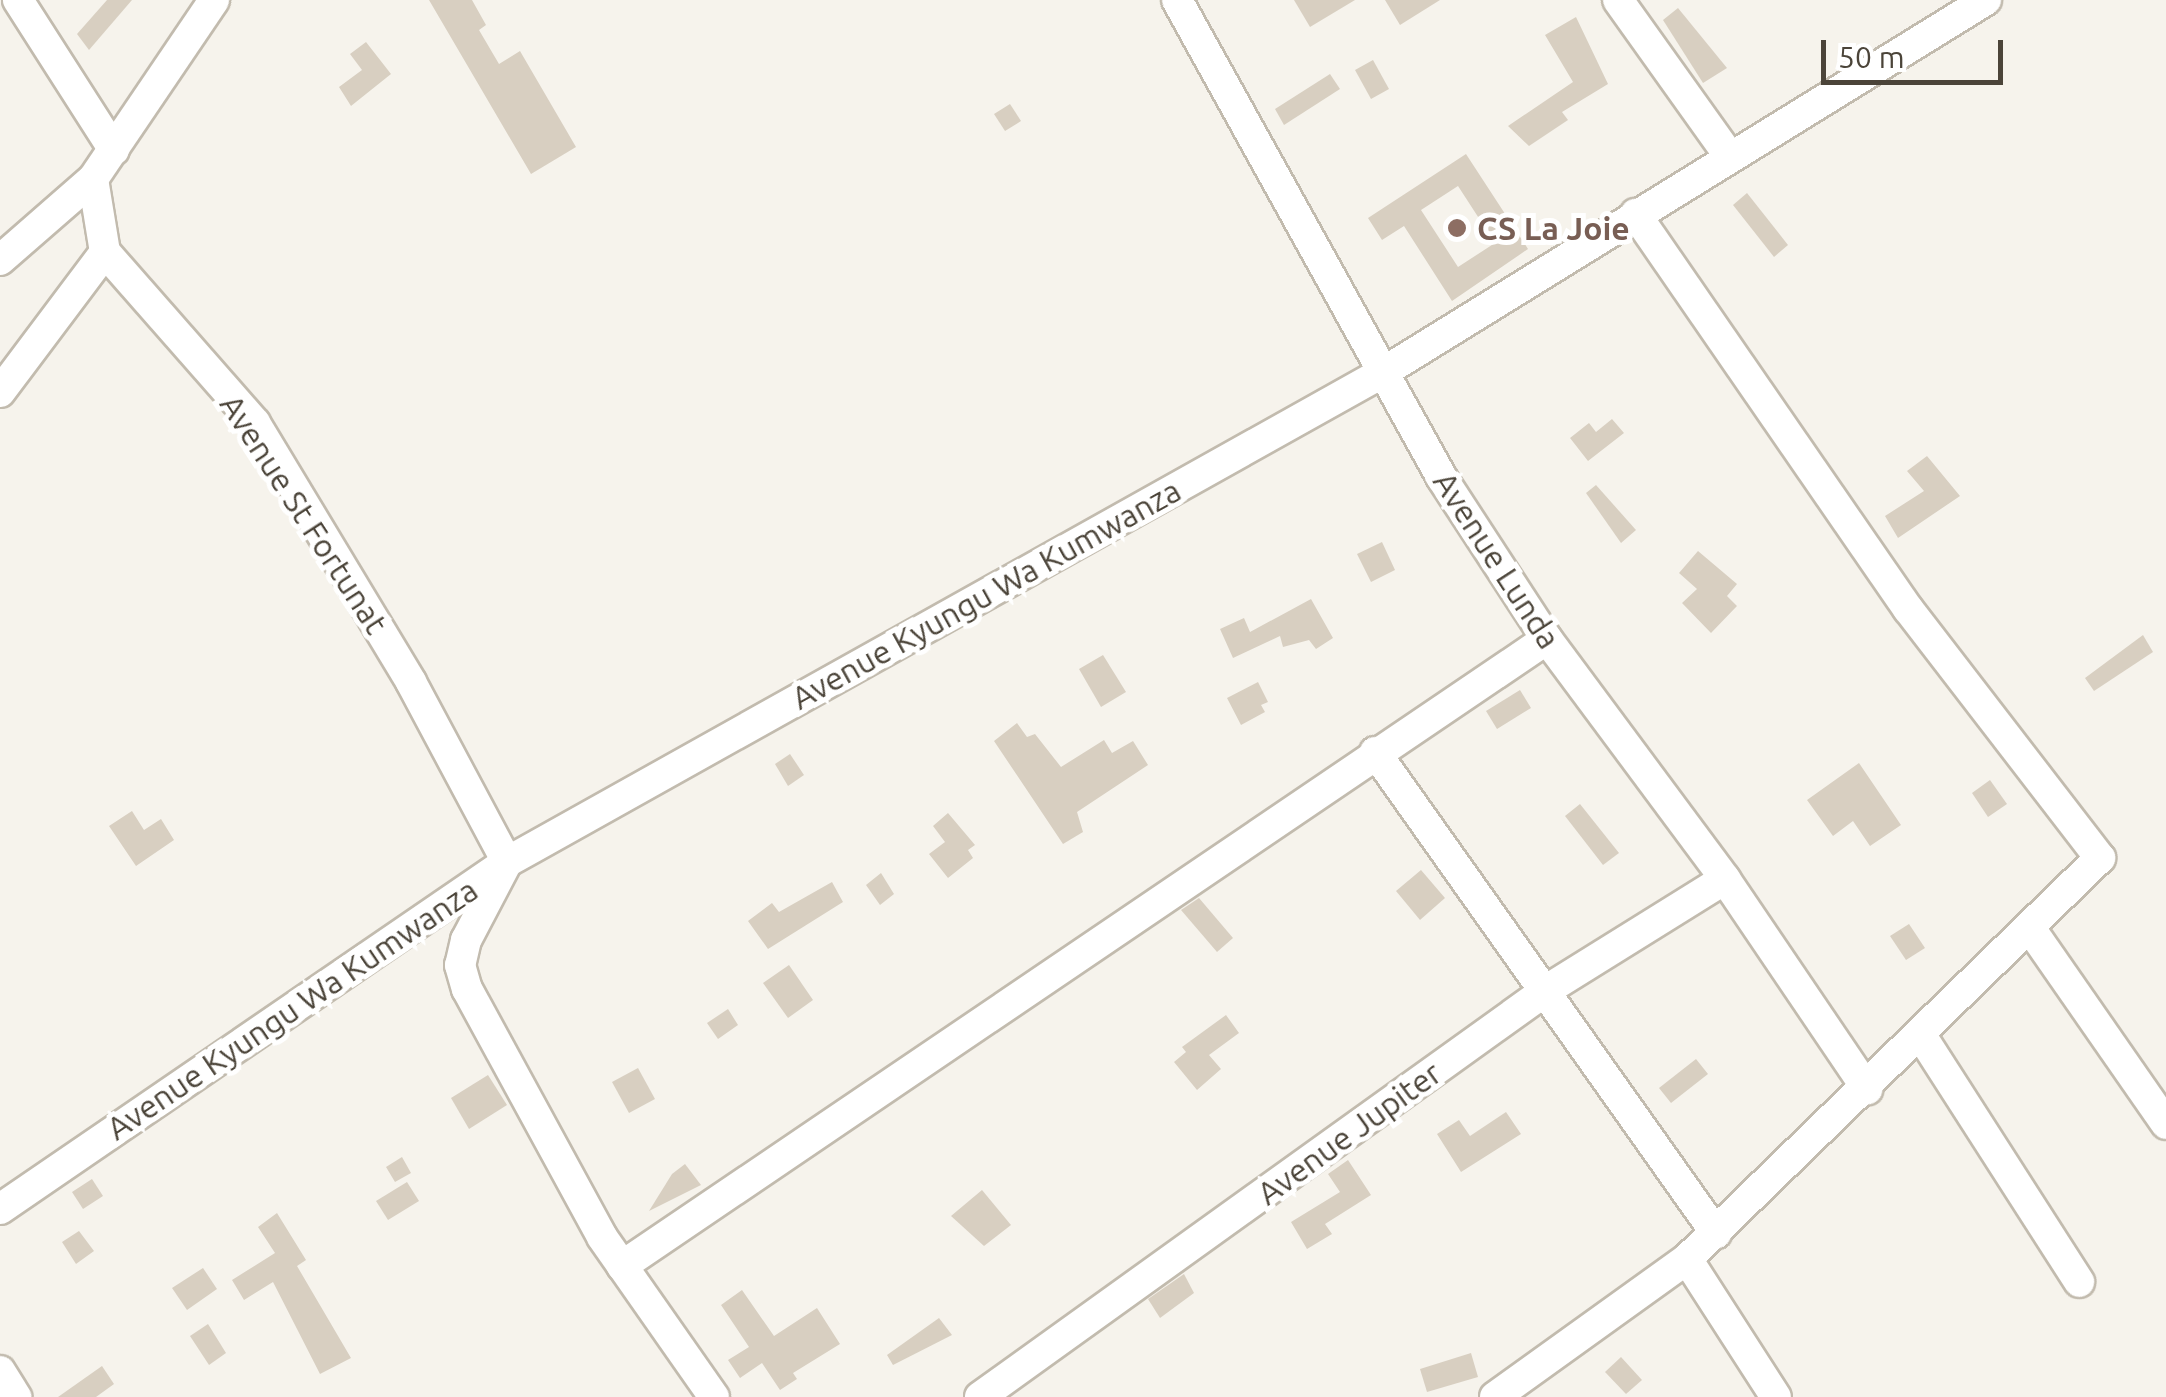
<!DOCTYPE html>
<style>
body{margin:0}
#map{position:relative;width:2166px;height:1397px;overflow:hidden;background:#f6f3ec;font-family:Ubuntu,sans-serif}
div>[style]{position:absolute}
.building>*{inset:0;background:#d8cfc1}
.roads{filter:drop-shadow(2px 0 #c2bbae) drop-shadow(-2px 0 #c2bbae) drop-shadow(0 2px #c2bbae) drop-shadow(0 -2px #c2bbae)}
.minor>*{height:30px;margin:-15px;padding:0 15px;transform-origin:15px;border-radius:15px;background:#fff}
.dots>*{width:28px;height:28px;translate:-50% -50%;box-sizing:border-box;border:5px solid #fff;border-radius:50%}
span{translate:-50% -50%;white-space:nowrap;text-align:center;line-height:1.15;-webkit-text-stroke:10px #fff;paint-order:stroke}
.education-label{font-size:32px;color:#785e54;font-weight:700}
.left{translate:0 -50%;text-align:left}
.street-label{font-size:32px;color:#4b4439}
.scale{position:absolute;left:1821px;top:40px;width:182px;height:45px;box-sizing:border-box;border:5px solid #4b4439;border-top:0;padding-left:12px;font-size:30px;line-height:35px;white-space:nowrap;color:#4b4439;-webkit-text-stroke:8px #fff;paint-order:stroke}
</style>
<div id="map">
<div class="building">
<i style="clip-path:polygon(107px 0,132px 0,89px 50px,77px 34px)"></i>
<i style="clip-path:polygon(429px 0,472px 0,486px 25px,479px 30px,499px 64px,520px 51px,576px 147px,531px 174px)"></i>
<i style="clip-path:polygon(1294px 0,1355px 0,1310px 27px)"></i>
<i style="clip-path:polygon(1385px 0,1440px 0,1400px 25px)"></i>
<i style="clip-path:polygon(1678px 8px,1727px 68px,1703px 83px,1663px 20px)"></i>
<i style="clip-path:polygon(1576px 17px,1608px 84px,1562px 112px,1568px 120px,1529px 146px,1508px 126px,1573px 82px,1545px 35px)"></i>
<i style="clip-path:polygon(366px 42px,391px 74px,351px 106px,339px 87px,362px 70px,350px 54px)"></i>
<i style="clip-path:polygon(1373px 60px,1389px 89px,1371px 99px,1355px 70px)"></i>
<i style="clip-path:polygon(1330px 74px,1340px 89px,1284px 125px,1275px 109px)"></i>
<i style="clip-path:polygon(1010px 104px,1021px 121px,1005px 131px,994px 114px)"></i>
<i style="clip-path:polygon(evenodd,1466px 154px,1528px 249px,1452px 301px,1404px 226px,1382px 240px,1368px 218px,1466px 154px,1458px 186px,1495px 243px,1458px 267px,1421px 210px,1458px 186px)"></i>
<i style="clip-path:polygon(1747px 193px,1788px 245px,1774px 257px,1733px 205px)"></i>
<i style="clip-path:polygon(1612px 419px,1624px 433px,1588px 461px,1570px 438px,1589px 423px,1596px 432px)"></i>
<i style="clip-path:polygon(1927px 456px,1960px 496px,1898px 538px,1885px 516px,1924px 491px,1907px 471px)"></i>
<i style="clip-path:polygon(1596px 485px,1636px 530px,1621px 543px,1586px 493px)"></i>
<i style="clip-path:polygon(1382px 542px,1395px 570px,1371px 582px,1357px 554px)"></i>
<i style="clip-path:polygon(1698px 551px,1737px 584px,1727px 596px,1737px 606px,1711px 633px,1682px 603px,1697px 589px,1679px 573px)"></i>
<i style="clip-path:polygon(1311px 599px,1333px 638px,1316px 649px,1309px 640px,1283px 647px,1280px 636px,1233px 658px,1220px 629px,1244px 618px,1250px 632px)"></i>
<i style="clip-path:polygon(2143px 635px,2153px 652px,2094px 691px,2085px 678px)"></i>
<i style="clip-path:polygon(1103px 655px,1126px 692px,1101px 707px,1079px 669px)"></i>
<i style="clip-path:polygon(1258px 682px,1268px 702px,1261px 705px,1265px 712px,1241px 725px,1227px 698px)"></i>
<i style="clip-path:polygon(1520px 690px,1531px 708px,1497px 729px,1486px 711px)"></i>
<i style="clip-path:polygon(1017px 723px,1027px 737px,1035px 734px,1061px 767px,1104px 740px,1112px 753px,1133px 741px,1148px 765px,1077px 812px,1083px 832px,1063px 844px,994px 741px)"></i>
<i style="clip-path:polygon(790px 754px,804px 775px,788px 786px,775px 764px)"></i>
<i style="clip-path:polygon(1859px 763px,1901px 825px,1870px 846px,1853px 821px,1833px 836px,1807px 800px)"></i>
<i style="clip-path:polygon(1990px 780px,2007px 804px,1988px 817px,1972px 793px)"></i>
<i style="clip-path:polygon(1580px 804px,1619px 853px,1603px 865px,1565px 816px)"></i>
<i style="clip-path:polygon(132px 811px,144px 830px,161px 819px,174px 840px,136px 866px,109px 826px)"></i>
<i style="clip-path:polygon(948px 813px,975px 845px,968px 850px,973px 858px,948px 878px,929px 854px,945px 842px,933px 826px)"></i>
<i style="clip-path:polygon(1421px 870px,1445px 898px,1420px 920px,1396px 891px)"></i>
<i style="clip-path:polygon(881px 873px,894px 894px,880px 905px,866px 885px)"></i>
<i style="clip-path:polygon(832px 882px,843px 902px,768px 949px,748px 921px,772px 903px,779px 912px)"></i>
<i style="clip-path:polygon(1199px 898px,1233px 938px,1217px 952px,1181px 910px)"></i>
<i style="clip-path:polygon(1909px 924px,1925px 948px,1906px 960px,1890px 936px)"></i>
<i style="clip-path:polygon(789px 965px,813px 1000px,788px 1018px,763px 983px)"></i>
<i style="clip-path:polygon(728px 1009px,738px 1025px,718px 1039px,707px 1023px)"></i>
<i style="clip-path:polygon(1226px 1015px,1239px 1033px,1209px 1055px,1221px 1069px,1197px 1090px,1174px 1062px,1186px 1052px,1182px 1047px)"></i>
<i style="clip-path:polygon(1696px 1059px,1708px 1074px,1671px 1103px,1659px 1088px)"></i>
<i style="clip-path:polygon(638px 1068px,655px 1099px,629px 1113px,612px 1082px)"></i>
<i style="clip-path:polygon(488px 1075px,507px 1105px,469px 1129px,451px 1098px)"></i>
<i style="clip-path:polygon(1506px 1112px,1521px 1134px,1461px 1172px,1437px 1134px,1459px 1120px,1470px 1136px)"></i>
<i style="clip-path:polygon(402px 1157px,411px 1173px,395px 1182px,386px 1167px)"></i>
<i style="clip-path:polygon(1348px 1160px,1371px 1195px,1325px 1224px,1332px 1234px,1307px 1249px,1291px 1222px,1340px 1192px,1328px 1174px)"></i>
<i style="clip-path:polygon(685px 1164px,701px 1185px,649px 1211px,672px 1174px)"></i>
<i style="clip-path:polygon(92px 1179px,103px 1196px,83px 1209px,72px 1192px)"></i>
<i style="clip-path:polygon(407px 1182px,419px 1201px,388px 1220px,376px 1201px)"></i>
<i style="clip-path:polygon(982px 1190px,1011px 1225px,984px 1246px,951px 1216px)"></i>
<i style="clip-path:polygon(277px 1213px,306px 1260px,297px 1266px,351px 1358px,320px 1374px,273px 1282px,244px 1300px,232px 1280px,275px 1253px,258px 1227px)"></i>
<i style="clip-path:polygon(79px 1231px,94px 1251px,76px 1264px,62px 1242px)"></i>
<i style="clip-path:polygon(203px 1268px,217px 1289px,187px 1310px,172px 1288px)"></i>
<i style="clip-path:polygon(1184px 1274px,1194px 1293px,1160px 1318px,1148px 1299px)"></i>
<i style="clip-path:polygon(742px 1290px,774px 1336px,817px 1308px,840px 1344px,793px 1373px,797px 1379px,780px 1390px,762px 1363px,740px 1378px,728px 1360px,749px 1347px,721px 1305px)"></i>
<i style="clip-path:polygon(939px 1318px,952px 1335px,893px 1365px,887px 1355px)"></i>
<i style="clip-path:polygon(208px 1324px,226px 1353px,209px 1365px,190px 1336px)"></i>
<i style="clip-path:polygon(1471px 1353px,1478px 1377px,1427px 1392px,1420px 1369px)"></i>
<i style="clip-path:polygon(1621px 1357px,1642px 1380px,1626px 1394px,1605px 1372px)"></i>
<i style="clip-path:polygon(102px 1366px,114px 1384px,96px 1397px,58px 1397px)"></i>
</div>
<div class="roads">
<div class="minor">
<i style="left:18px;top:0;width:178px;rotate:57.4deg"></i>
<i style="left:1177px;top:0;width:547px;rotate:61deg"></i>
<i style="left:1442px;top:478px;width:192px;rotate:56.9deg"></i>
<i style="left:1547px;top:639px;width:299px;rotate:53.4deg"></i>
<i style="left:1725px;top:879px;width:254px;rotate:55.9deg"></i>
<i style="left:1618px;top:0;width:189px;rotate:54.5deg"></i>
<i style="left:93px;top:179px;width:74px;rotate:80.7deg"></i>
<i style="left:105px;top:252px;width:227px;rotate:48.7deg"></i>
<i style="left:255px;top:423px;width:302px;rotate:58.9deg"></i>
<i style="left:411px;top:682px;width:204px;rotate:61.9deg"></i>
<i style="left:507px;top:862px;width:88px;rotate:117.7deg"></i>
<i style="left:466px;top:940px;width:26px;rotate:103deg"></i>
<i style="left:460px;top:965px;width:25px;rotate:74deg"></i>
<i style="left:467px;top:989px;width:282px;rotate:61.4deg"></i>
<i style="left:602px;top:1237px;width:195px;rotate:55deg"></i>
<i style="left:0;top:260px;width:123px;rotate:-41.1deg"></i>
<i style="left:93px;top:179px;width:216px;rotate:-55.9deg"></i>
<i style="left:0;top:392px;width:175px;rotate:-53.1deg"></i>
<i style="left:1375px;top:752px;width:590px;rotate:54.67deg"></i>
<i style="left:2032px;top:931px;width:235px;rotate:55.2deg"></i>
<i style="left:1922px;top:1037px;width:291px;rotate:57.3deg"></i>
<i style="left:0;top:1209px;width:614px;rotate:-34.39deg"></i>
<i style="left:507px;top:862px;width:1002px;rotate:-29.2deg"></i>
<i style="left:1382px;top:373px;width:710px;rotate:-31.7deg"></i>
<i style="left:1687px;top:1259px;width:164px;rotate:57.2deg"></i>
<i style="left:622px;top:1266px;width:1117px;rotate:-34.13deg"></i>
<i style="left:0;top:1371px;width:31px;rotate:58deg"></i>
<i style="left:980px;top:1397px;width:699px;rotate:-35.69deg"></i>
<i style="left:1548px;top:989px;width:208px;rotate:-31.9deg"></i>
<i style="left:1495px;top:1397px;width:236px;rotate:-35.7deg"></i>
<i style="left:1687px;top:1259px;width:576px;rotate:-44.16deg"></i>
<i style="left:2100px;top:858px;width:314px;rotate:-127.6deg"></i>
<i style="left:1908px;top:609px;width:480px;rotate:-124.6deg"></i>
</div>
</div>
<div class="dots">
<i style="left:1457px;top:228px;background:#8d6e63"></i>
</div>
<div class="education-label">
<span class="left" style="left:1477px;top:228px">CS La Joie</span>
</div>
<div class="street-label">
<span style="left:304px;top:514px;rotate:57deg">Avenue St Fortunat</span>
<span style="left:1497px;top:560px;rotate:57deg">Avenue Lunda</span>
<span style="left:986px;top:594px;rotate:-29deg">Avenue Kyungu Wa Kumwanza</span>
<span style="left:292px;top:1009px;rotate:-34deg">Avenue Kyungu Wa Kumwanza</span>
<span style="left:1349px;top:1133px;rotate:-36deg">Avenue Jupiter</span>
</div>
<div class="scale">50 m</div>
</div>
